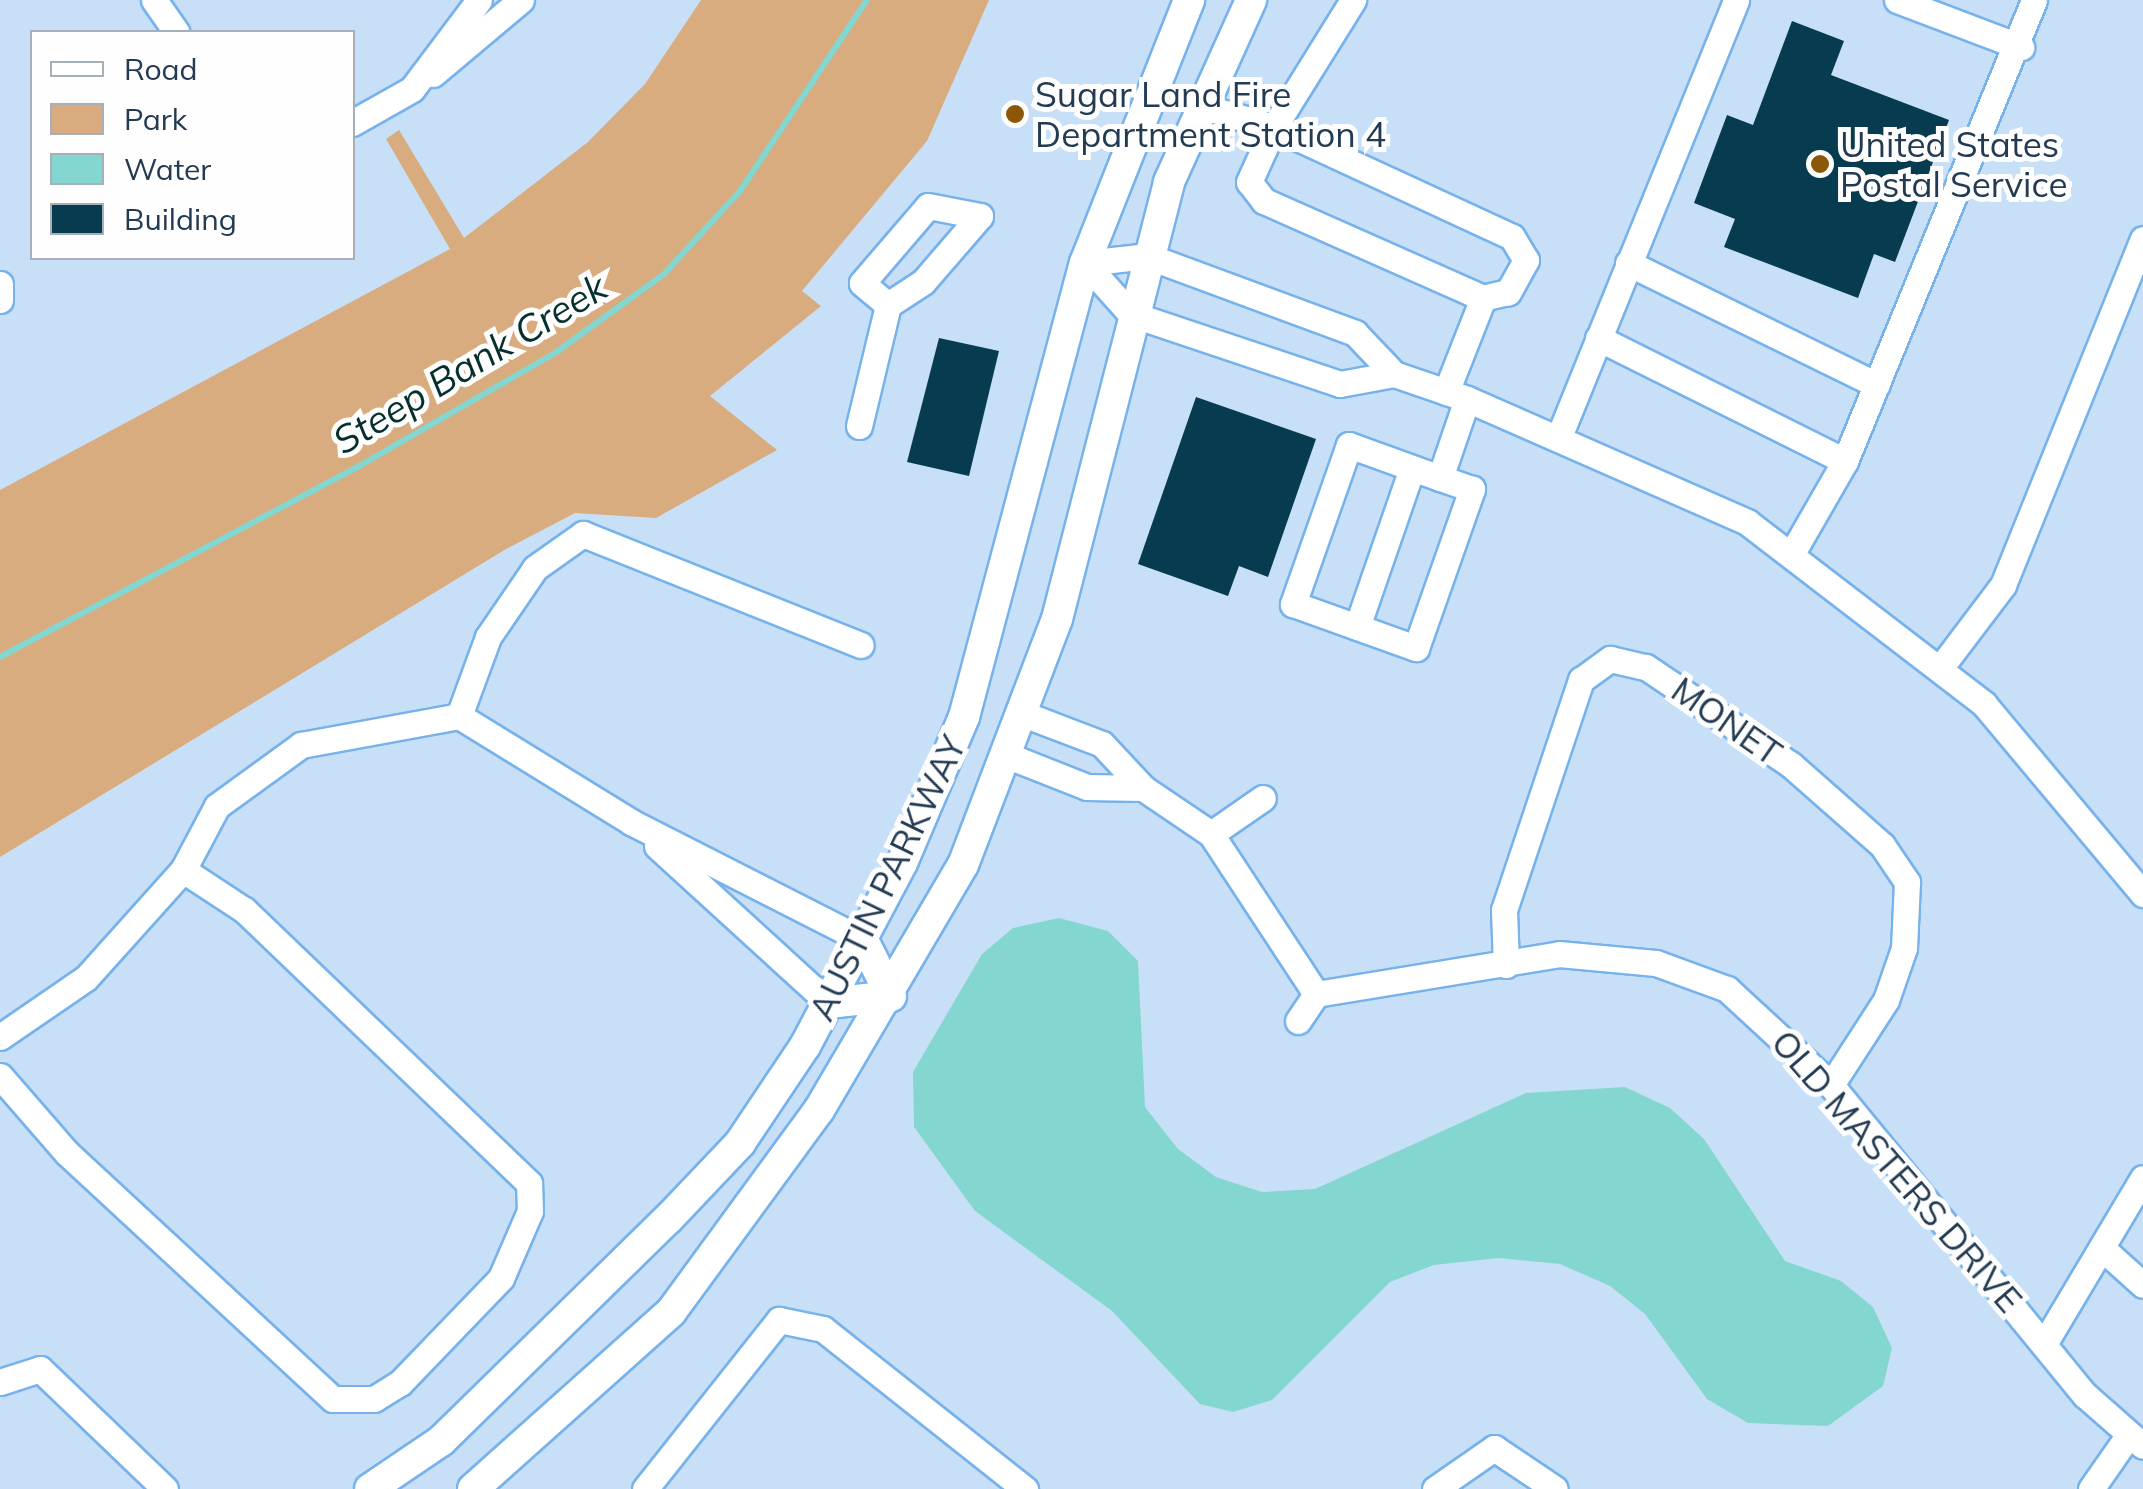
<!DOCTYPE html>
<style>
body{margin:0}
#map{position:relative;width:2143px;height:1489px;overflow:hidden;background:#c8e0f7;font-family:Mulish,sans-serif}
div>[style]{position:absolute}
.green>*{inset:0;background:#d8ac7e}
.water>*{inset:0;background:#84d7d0}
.stream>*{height:6px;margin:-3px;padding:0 3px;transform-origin:3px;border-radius:3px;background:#84d7d0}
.building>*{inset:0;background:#073c50}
.roads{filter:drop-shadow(2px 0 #77b2eb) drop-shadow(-2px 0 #77b2eb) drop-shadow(0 2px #77b2eb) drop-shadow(0 -2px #77b2eb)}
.minor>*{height:25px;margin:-12.5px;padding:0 12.5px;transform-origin:12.5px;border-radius:12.5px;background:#fff}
.major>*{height:30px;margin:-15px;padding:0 15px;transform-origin:15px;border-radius:15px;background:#fff}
.dots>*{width:28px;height:28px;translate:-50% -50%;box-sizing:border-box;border:5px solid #fefefe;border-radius:50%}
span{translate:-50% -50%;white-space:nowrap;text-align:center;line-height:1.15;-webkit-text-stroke:10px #fefefe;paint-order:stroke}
.poi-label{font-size:35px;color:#233b52}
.left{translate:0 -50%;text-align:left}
.street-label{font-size:35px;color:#233b52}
.water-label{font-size:38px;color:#06302e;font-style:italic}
.legend{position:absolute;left:30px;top:30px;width:325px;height:230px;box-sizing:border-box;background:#fefefe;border:2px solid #a6b0b9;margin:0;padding:12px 18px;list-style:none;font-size:30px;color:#233b52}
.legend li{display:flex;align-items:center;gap:20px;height:50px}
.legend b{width:50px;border:2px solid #a6b0b9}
</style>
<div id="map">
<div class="green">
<i style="clip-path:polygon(701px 0,989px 0,927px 141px,802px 291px,821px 306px,710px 396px,777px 450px,656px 518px,575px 513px,506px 549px,0 857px,0 490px,450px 249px,386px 139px,399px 130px,464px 238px,588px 142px,645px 84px)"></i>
</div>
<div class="water">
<i style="clip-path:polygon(1059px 918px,1108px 931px,1138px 961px,1145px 1107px,1178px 1149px,1216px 1177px,1262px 1192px,1315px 1189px,1526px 1093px,1625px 1087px,1670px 1108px,1704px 1139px,1785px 1261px,1841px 1281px,1873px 1307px,1892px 1348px,1883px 1386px,1828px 1426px,1748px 1423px,1707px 1399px,1645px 1314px,1610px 1286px,1560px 1264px,1499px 1258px,1434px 1265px,1390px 1282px,1272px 1400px,1233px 1412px,1200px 1404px,1112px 1311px,975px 1211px,914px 1127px,913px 1072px,982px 954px,1013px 928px)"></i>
</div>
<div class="stream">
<i style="left:0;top:657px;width:409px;rotate:-28deg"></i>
<i style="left:361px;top:465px;width:224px;rotate:-30deg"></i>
<i style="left:555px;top:353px;width:135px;rotate:-35.9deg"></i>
<i style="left:664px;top:274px;width:113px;rotate:-47.5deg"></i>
<i style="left:740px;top:191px;width:229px;rotate:-56.4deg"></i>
</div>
<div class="building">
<i style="clip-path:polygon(1792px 21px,1844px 41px,1831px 75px,1949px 120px,1895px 262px,1874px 254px,1858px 298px,1724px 247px,1735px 219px,1694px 203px,1727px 115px,1753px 125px)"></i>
<i style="clip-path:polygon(939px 338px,999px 351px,969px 476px,907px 462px)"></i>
<i style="clip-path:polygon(1196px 397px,1316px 439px,1268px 577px,1239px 566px,1228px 596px,1138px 564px)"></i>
</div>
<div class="roads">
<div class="minor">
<i style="left:154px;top:0;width:39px;rotate:55deg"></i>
<i style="left:1897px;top:0;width:133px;rotate:20.8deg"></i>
<i style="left:433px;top:74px;width:115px;rotate:-40.1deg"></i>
<i style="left:1200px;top:106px;width:77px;rotate:15.8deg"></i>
<i style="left:1274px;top:127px;width:150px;rotate:-58.1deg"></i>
<i style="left:352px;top:123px;width:69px;rotate:-29.5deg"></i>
<i style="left:412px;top:89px;width:111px;rotate:-53deg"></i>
<i style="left:1274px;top:127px;width:262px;rotate:24.8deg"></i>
<i style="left:1512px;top:237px;width:27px;rotate:59deg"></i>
<i style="left:1526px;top:260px;width:37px;rotate:119deg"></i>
<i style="left:1508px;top:292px;width:26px;rotate:167deg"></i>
<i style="left:1483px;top:298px;width:240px;rotate:-156.1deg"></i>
<i style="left:1264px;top:201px;width:24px;rotate:-128deg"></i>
<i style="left:1249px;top:182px;width:60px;rotate:-65.6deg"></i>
<i style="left:1085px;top:263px;width:69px;rotate:48deg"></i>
<i style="left:1131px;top:314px;width:220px;rotate:18.5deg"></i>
<i style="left:1340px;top:384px;width:55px;rotate:-10.5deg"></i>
<i style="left:1394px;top:374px;width:77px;rotate:18.9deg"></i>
<i style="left:1467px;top:399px;width:306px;rotate:23.7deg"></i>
<i style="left:1747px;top:522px;width:299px;rotate:37.5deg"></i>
<i style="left:1984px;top:704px;width:248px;rotate:50.1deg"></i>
<i style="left:1085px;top:263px;width:62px;rotate:-6.4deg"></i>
<i style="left:1147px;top:256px;width:222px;rotate:20.3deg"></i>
<i style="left:1355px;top:333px;width:57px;rotate:46.4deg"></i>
<i style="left:1628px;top:263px;width:277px;rotate:26.1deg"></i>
<i style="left:0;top:284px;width:16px;rotate:90deg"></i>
<i style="left:1598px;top:338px;width:276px;rotate:26.5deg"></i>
<i style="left:1446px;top:392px;width:101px;rotate:-68.5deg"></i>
<i style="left:859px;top:426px;width:124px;rotate:-76.5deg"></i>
<i style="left:888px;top:305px;width:34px;rotate:-140deg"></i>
<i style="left:862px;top:283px;width:101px;rotate:-49.4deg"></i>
<i style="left:928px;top:206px;width:53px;rotate:10.9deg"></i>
<i style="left:980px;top:216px;width:87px;rotate:130.8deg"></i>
<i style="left:923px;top:282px;width:42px;rotate:146.7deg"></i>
<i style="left:1560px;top:434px;width:468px;rotate:-67.9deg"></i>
<i style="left:1440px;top:478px;width:97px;rotate:-160.1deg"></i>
<i style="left:1349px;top:445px;width:169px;rotate:109.4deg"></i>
<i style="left:1293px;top:604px;width:131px;rotate:19.7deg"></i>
<i style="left:1416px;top:648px;width:169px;rotate:-70.6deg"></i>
<i style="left:1472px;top:489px;width:34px;rotate:-161deg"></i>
<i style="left:1440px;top:478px;width:83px;rotate:-71.1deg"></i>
<i style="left:1791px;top:555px;width:108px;rotate:-60.1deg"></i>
<i style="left:1845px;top:461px;width:498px;rotate:-67.7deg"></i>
<i style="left:1357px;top:627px;width:168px;rotate:-70.9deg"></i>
<i style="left:1941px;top:667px;width:103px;rotate:-52.9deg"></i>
<i style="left:2003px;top:585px;width:373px;rotate:-68deg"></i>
<i style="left:1026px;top:715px;width:81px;rotate:20.9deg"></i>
<i style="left:1102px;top:744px;width:60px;rotate:47deg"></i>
<i style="left:1143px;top:788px;width:82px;rotate:34.1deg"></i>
<i style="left:1211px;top:834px;width:191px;rotate:56.7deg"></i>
<i style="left:1316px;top:994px;width:246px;rotate:-9.3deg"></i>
<i style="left:1559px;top:954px;width:97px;rotate:5.3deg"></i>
<i style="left:1656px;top:963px;width:76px;rotate:20.1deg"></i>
<i style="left:1727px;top:989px;width:142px;rotate:42.7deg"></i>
<i style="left:1831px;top:1085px;width:401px;rotate:50.7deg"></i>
<i style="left:2085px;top:1395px;width:77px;rotate:41.3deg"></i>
<i style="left:459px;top:716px;width:84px;rotate:-69.8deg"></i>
<i style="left:488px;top:637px;width:83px;rotate:-55.7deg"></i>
<i style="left:535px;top:568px;width:59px;rotate:-35.3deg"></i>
<i style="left:583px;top:534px;width:299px;rotate:21.8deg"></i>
<i style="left:1011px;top:757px;width:82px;rotate:21.5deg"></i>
<i style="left:1087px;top:787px;width:56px;rotate:1deg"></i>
<i style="left:1211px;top:834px;width:63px;rotate:-34.7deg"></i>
<i style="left:657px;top:846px;width:233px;rotate:42.4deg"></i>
<i style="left:1506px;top:965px;width:55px;rotate:-92.1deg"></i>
<i style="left:1504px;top:910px;width:243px;rotate:-71.5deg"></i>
<i style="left:1581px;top:680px;width:36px;rotate:-36deg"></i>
<i style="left:1610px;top:659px;width:37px;rotate:13deg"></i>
<i style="left:1646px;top:667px;width:174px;rotate:34deg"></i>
<i style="left:1790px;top:764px;width:123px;rotate:41.4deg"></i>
<i style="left:1882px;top:845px;width:45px;rotate:56deg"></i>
<i style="left:1907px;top:882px;width:66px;rotate:92.6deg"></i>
<i style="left:1904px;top:948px;width:55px;rotate:109.1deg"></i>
<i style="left:1886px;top:1000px;width:101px;rotate:122.9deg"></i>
<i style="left:1298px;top:1021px;width:32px;rotate:-56deg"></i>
<i style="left:0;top:1037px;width:104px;rotate:-34.5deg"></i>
<i style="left:86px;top:978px;width:145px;rotate:-48.1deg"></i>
<i style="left:183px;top:870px;width:72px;rotate:-62deg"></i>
<i style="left:217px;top:806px;width:104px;rotate:-36deg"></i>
<i style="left:301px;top:745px;width:161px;rotate:-10.4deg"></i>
<i style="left:459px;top:716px;width:202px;rotate:31.6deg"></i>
<i style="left:631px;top:822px;width:260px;rotate:27deg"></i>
<i style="left:0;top:1076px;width:102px;rotate:49deg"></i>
<i style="left:67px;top:1153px;width:362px;rotate:42.8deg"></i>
<i style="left:333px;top:1399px;width:41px"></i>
<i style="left:374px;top:1399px;width:31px;rotate:-32deg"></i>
<i style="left:400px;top:1383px;width:146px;rotate:-46.1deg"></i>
<i style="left:501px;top:1278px;width:73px;rotate:-66.6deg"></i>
<i style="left:530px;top:1211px;width:28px;rotate:-92deg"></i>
<i style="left:529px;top:1183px;width:395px;rotate:-136.2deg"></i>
<i style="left:244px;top:910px;width:73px;rotate:-146.7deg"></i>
<i style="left:2104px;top:1250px;width:52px;rotate:41.9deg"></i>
<i style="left:2044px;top:1344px;width:193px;rotate:-59.2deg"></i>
<i style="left:0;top:1382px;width:42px;rotate:-18deg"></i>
<i style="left:40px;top:1369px;width:173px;rotate:43.8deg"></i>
<i style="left:645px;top:1489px;width:216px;rotate:-51.6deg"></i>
<i style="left:779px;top:1320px;width:45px;rotate:11.6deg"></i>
<i style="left:823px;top:1329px;width:258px;rotate:38.4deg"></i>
<i style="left:1435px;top:1489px;width:72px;rotate:-34.8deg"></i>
<i style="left:1494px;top:1448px;width:73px;rotate:33.9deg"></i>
<i style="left:2091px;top:1489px;width:65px;rotate:-55.1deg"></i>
</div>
<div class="major">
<i style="left:829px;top:1003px;width:62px;rotate:-6.4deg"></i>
<i style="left:891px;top:996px;width:63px;rotate:-116.6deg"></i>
<i style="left:370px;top:1489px;width:86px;rotate:-34.1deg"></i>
<i style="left:441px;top:1441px;width:318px;rotate:-44.4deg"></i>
<i style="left:668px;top:1219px;width:105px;rotate:-46.5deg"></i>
<i style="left:740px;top:1143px;width:117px;rotate:-56.2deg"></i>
<i style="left:805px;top:1046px;width:207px;rotate:-62.1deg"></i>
<i style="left:902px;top:863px;width:159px;rotate:-67deg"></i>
<i style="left:964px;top:717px;width:470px;rotate:-75.1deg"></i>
<i style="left:1085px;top:263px;width:283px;rotate:-68.4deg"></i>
<i style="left:473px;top:1489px;width:266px;rotate:-41.8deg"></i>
<i style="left:671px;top:1312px;width:250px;rotate:-53.8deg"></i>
<i style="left:819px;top:1110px;width:284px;rotate:-59.6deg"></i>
<i style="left:963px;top:865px;width:263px;rotate:-69.1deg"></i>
<i style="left:1057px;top:619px;width:451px;rotate:-75.6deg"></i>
<i style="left:1169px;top:182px;width:200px;rotate:-65.7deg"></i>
</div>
</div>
<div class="dots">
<i style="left:1015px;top:114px;background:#8c5707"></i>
<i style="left:1820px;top:164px;background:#8c5707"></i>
</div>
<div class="poi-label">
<span class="left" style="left:1035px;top:114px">Sugar Land Fire<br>Department Station 4</span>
<span class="left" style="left:1840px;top:164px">United States<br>Postal Service</span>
</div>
<div class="street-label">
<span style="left:1727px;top:721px;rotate:35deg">MONET</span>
<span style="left:887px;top:878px;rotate:-64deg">AUSTIN PARKWAY</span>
<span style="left:1897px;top:1171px;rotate:49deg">OLD MASTERS DRIVE</span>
</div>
<div class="water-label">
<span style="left:470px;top:364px;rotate:-31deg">Steep Bank Creek</span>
</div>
<ul class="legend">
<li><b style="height:12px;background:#fff"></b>Road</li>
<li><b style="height:28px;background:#d8ac7e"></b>Park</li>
<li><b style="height:28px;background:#84d7d0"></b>Water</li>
<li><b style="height:28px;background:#073c50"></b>Building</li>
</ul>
</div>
